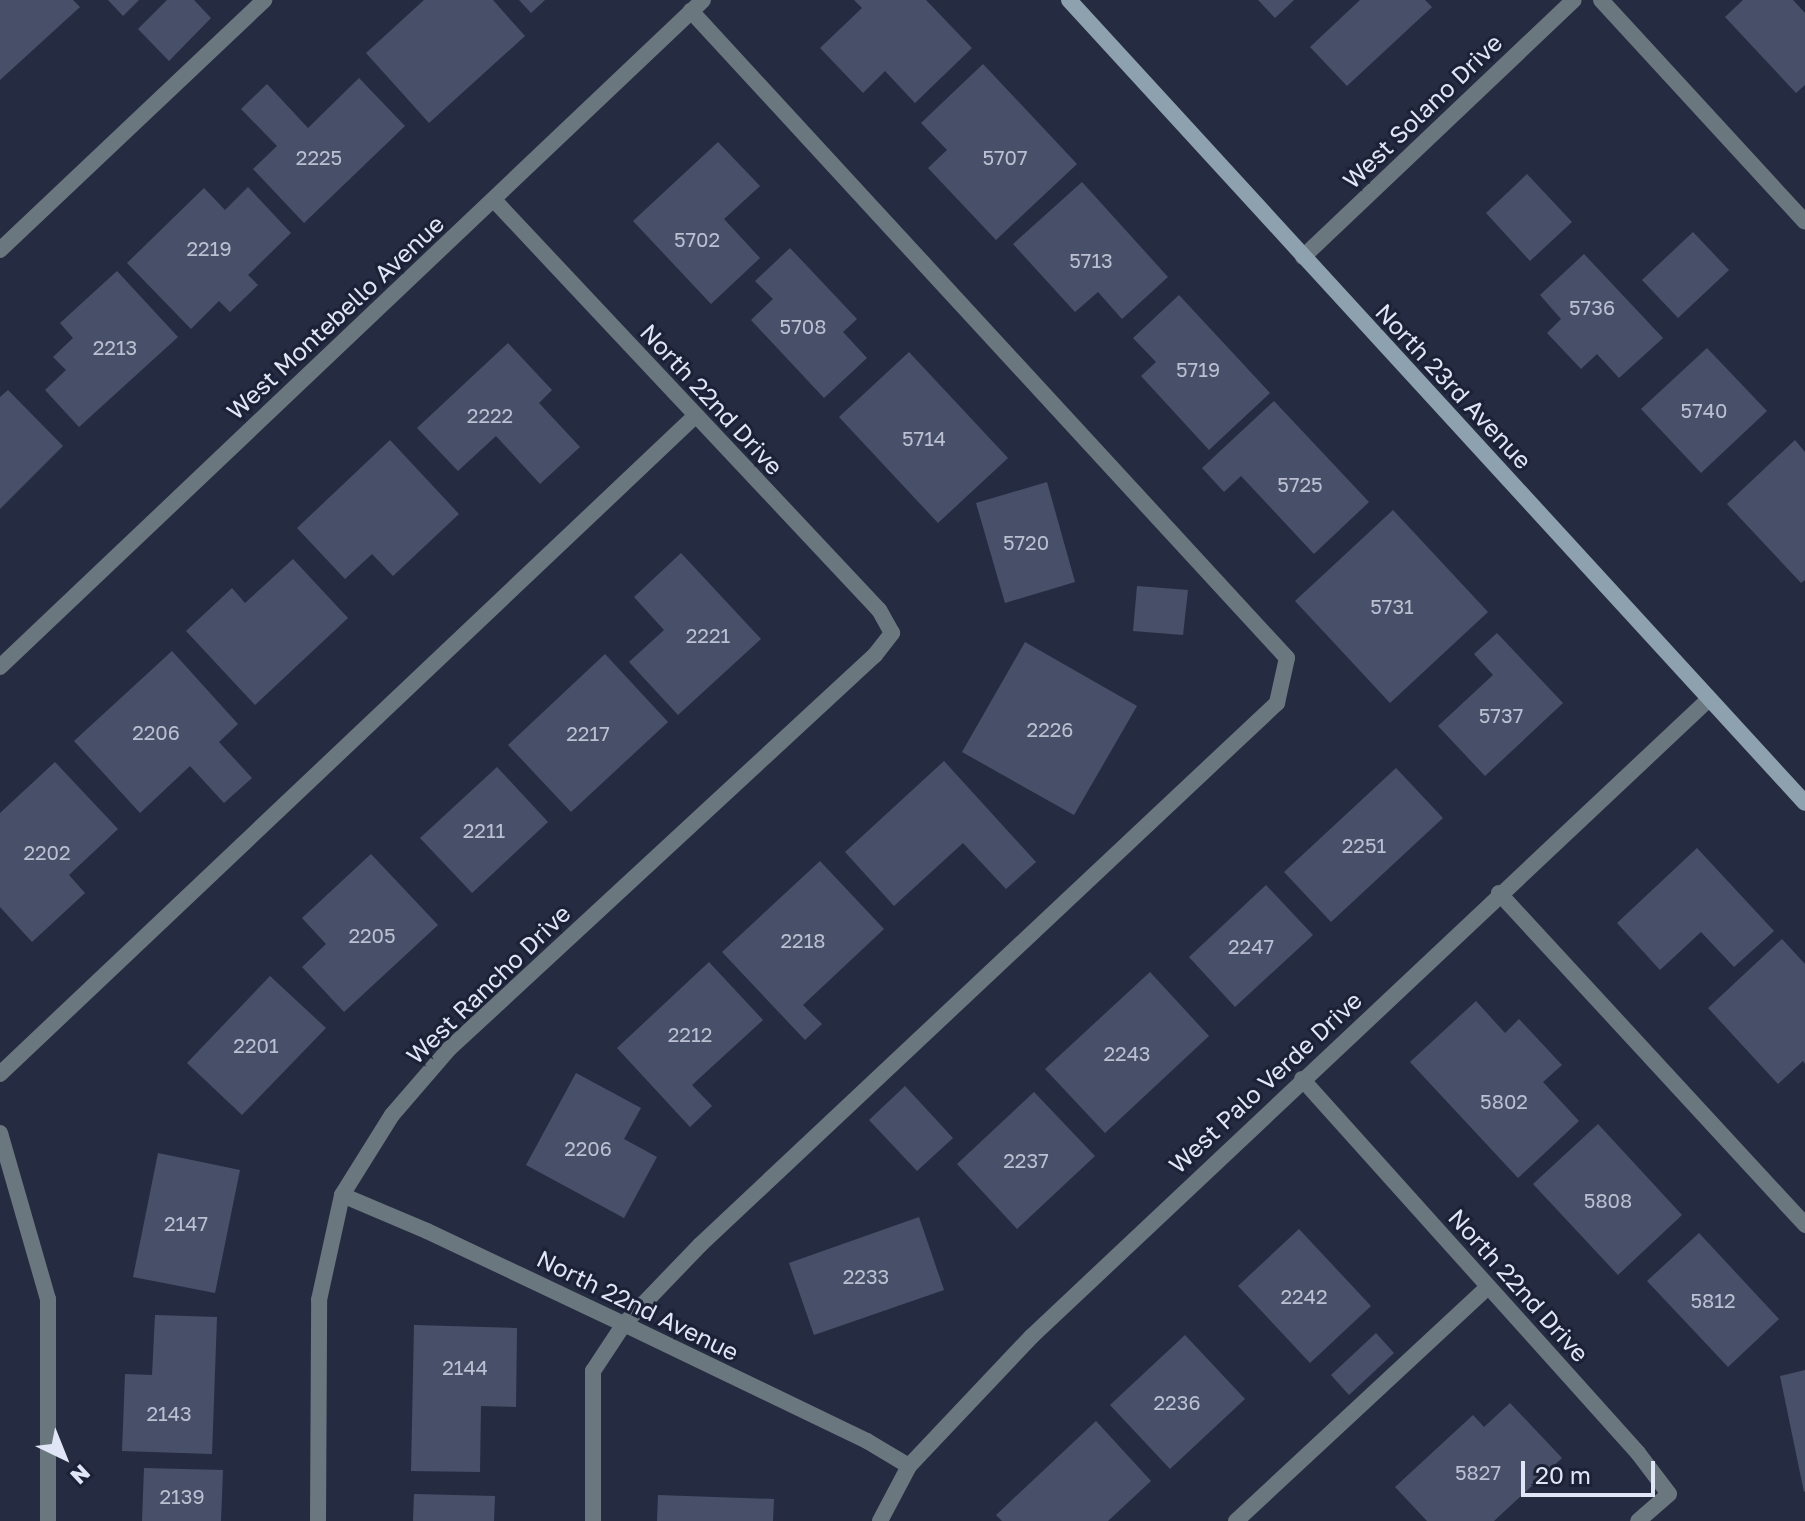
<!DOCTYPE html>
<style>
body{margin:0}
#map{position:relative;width:1805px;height:1521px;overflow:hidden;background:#252c42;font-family:"Golos Text",sans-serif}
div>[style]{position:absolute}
.building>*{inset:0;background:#485069}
.lane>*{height:16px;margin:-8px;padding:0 8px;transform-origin:8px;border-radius:8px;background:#6b777f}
.street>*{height:16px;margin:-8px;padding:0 8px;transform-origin:8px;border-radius:8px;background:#6b777f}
.secondary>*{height:16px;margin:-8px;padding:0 8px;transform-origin:8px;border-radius:8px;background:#8ea1ae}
span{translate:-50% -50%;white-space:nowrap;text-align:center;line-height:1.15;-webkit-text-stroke:6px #1b2237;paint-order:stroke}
.number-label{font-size:20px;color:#bac0d2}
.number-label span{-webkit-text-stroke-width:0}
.street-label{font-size:24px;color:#e0e6f5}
.north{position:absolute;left:24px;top:1417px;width:80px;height:80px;-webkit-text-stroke:6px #1b2237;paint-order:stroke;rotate:137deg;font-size:22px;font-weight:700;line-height:32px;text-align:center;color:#e0e6f5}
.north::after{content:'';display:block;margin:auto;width:28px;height:36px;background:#e0e6f5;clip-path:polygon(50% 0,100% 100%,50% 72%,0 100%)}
.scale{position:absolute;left:1521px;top:1461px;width:134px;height:36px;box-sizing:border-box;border:4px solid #e0e6f5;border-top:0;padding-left:10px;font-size:24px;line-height:28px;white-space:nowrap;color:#e0e6f5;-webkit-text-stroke:6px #1b2237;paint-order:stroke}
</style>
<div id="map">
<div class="building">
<i style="clip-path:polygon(0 0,73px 0,80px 7px,0 80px)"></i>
<i style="clip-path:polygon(108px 0,139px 0,123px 16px)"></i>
<i style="clip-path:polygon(167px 0,194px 0,211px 18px,169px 61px,138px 29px)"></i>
<i style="clip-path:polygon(424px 0,493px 0,525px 36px,429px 123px,366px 53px)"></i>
<i style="clip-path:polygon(519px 0,545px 0,531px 13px)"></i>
<i style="clip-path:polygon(854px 0,926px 0,972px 48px,915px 103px,885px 71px,863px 93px,820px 48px,862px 8px)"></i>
<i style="clip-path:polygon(1258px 0,1294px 0,1275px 18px)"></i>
<i style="clip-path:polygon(1360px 0,1425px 0,1432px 7px,1347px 86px,1310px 47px)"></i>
<i style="clip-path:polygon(1743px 0,1793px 0,1805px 13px,1805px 85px,1796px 93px,1725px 17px)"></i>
<i style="clip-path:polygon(983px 64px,1077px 164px,996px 240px,928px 168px,947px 150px,921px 123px)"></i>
<i style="clip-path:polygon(359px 78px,405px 126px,304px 223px,253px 169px,277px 146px,241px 109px,267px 84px,308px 128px)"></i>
<i style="clip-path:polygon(718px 142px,760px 186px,724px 219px,760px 258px,711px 304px,633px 221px)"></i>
<i style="clip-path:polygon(1527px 174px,1572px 222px,1530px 261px,1486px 213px)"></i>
<i style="clip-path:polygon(1082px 182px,1168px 277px,1122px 319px,1098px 292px,1075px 312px,1013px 244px)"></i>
<i style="clip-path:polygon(248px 187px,291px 233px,248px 275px,258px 285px,230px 312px,219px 301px,191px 329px,127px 263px,204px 188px,225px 210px)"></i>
<i style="clip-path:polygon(1693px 232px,1729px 270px,1678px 318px,1642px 280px)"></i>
<i style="clip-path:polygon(790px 248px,857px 319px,843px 332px,867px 358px,824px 398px,751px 320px,773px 299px,755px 281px)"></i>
<i style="clip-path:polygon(1584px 254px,1663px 338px,1619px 378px,1597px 354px,1581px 369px,1547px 333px,1561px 319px,1540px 295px)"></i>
<i style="clip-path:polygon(117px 271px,178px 337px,79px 427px,45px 390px,66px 370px,53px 357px,73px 338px,60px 323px)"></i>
<i style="clip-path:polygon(1179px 295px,1270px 393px,1209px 450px,1141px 376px,1156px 362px,1133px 338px)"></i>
<i style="clip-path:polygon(508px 343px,552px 390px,539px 403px,580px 447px,540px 484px,496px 436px,458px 471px,417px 428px)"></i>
<i style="clip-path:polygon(1707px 348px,1767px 411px,1701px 473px,1641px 409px)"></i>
<i style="clip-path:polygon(909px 352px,1008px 458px,938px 523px,839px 417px)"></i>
<i style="clip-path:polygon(8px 390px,63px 446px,0 509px,0 397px)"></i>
<i style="clip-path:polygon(1274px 401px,1369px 502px,1314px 554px,1241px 476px,1224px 492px,1202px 468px)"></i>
<i style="clip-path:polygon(390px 440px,459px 514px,393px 576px,372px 554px,345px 579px,297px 528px)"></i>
<i style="clip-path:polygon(1795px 440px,1805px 452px,1805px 580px,1801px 583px,1727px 504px)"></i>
<i style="clip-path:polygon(1047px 482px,1075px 582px,1005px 603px,976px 503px)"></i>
<i style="clip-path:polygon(1393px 510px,1488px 612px,1390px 703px,1295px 601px)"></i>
<i style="clip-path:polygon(681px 553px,761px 639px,678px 715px,629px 662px,664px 630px,634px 597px)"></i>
<i style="clip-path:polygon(293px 559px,348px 618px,255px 705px,186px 631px,232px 588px,245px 603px)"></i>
<i style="clip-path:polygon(1137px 586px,1188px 590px,1183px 635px,1133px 631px)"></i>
<i style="clip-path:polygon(1497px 633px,1563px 703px,1485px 776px,1438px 726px,1493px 675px,1474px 654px)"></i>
<i style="clip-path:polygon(1025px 642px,1137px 706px,1074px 815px,962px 752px)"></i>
<i style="clip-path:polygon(172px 651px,238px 724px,219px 742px,252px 778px,224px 803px,190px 766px,140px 813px,74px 741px)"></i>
<i style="clip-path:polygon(605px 654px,668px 722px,571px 812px,508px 745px)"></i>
<i style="clip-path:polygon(944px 761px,1036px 862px,1006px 889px,963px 843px,894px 906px,845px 852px)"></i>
<i style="clip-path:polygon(55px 762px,118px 829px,69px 875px,85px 893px,32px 942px,0 907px,0 813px)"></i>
<i style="clip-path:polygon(497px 767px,548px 822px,472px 893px,420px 838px)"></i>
<i style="clip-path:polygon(1396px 768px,1443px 818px,1331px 922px,1284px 872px)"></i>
<i style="clip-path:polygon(1697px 848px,1774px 931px,1734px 967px,1701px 932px,1660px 970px,1617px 923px)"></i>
<i style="clip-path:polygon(371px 854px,438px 925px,344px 1012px,302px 967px,326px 944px,302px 918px)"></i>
<i style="clip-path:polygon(820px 861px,884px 929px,803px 1005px,822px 1024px,805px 1040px,722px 952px)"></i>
<i style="clip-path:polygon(1266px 885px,1313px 935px,1235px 1007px,1189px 957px)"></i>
<i style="clip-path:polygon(1782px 939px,1805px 964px,1805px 1064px,1803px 1061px,1778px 1084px,1708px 1008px)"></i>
<i style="clip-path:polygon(709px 962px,763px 1020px,692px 1085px,712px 1106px,690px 1127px,617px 1048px)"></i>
<i style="clip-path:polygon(1150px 972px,1209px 1036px,1105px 1133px,1045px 1069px)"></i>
<i style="clip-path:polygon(270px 976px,326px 1028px,242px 1115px,187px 1063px)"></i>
<i style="clip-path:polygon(1476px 1001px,1505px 1033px,1519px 1019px,1562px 1065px,1543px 1082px,1579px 1121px,1518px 1178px,1410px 1062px)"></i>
<i style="clip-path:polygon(576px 1073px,641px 1108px,624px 1139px,657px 1157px,624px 1218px,526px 1165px)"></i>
<i style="clip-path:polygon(905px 1086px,953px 1138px,917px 1171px,869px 1120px)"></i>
<i style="clip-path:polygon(1034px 1092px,1095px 1156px,1017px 1229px,957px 1164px)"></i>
<i style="clip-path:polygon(1598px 1124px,1682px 1215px,1618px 1275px,1533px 1184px)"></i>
<i style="clip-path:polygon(158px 1153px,240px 1170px,215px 1293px,133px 1277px)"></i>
<i style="clip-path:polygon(919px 1217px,944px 1290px,814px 1335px,789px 1263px)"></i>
<i style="clip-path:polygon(1299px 1229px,1371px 1306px,1310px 1363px,1238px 1286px)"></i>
<i style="clip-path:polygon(1699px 1233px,1779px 1319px,1728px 1367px,1647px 1281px)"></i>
<i style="clip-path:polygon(155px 1315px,217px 1317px,212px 1454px,122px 1451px,125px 1374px,152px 1375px)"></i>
<i style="clip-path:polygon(414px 1325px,517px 1328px,516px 1407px,481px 1406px,480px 1472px,411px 1471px)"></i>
<i style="clip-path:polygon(1376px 1333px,1394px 1353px,1349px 1395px,1331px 1375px)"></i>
<i style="clip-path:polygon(1185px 1335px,1245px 1399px,1170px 1469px,1110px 1405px)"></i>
<i style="clip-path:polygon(1805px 1370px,1805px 1491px,1804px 1492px,1780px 1376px)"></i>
<i style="clip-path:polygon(1510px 1403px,1562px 1458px,1494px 1521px,1427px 1521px,1395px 1487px,1473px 1415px,1484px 1427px)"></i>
<i style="clip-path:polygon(1096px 1421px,1151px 1481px,1108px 1521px,1002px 1521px,996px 1515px)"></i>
<i style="clip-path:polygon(144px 1468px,223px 1470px,221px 1521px,142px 1521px)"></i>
<i style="clip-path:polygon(414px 1494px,495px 1496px,494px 1521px,413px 1521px)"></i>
<i style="clip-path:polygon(658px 1495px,774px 1499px,773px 1521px,657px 1521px)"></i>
</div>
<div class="lane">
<i style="left:1601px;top:0;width:301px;rotate:47.4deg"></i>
<i style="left:0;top:250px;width:364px;rotate:-43.4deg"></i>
<i style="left:1499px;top:893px;width:452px;rotate:47.3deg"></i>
<i style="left:0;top:1074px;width:956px;rotate:-43.43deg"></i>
<i style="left:0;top:1133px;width:173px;rotate:73.9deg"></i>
<i style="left:48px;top:1299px;width:222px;rotate:90deg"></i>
<i style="left:593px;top:1521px;width:150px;rotate:-90deg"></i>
<i style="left:593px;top:1371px;width:56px;rotate:-56.6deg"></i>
<i style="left:624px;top:1324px;width:110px;rotate:-46.1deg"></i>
<i style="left:700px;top:1245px;width:792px;rotate:-43.21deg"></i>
<i style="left:1277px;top:703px;width:46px;rotate:-77.5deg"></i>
<i style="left:1287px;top:658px;width:880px;rotate:-132.65deg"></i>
<i style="left:1236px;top:1521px;width:344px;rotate:-42.9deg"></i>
</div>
<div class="street">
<i style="left:1303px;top:257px;width:373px;rotate:-43.5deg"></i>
<i style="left:0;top:667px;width:969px;rotate:-43.49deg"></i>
<i style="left:1302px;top:1079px;width:503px;rotate:48.06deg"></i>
<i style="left:1638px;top:1453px;width:51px;rotate:52.9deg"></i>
<i style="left:1669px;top:1494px;width:41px;rotate:138.9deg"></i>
<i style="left:342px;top:1195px;width:92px;rotate:23deg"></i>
<i style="left:427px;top:1231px;width:218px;rotate:25.3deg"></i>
<i style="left:624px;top:1324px;width:270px;rotate:25.7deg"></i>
<i style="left:867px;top:1441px;width:49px;rotate:30.8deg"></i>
<i style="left:318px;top:1521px;width:221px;rotate:-89.7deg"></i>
<i style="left:319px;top:1300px;width:107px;rotate:-77.6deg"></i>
<i style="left:342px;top:1195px;width:94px;rotate:-58deg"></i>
<i style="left:392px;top:1115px;width:87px;rotate:-49.2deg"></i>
<i style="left:449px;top:1049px;width:580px;rotate:-42.77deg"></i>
<i style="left:875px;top:655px;width:28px;rotate:-52deg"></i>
<i style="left:892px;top:633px;width:26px;rotate:-119deg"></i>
<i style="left:879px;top:610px;width:562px;rotate:-133.2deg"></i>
<i style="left:880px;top:1521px;width:62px;rotate:-62.2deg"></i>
<i style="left:909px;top:1466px;width:178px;rotate:-46.6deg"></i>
<i style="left:1031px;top:1337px;width:931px;rotate:-43.26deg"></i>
</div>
<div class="secondary">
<i style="left:1069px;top:0;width:1089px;rotate:47.49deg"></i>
</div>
<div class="number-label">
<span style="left:319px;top:157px">2225</span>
<span style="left:1005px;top:157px">5707</span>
<span style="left:697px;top:239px">5702</span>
<span style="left:209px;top:248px">2219</span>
<span style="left:1091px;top:260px">5713</span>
<span style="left:1592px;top:307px">5736</span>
<span style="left:803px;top:326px">5708</span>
<span style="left:115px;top:347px">2213</span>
<span style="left:1198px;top:369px">5719</span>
<span style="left:1704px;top:410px">5740</span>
<span style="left:490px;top:415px">2222</span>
<span style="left:924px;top:438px">5714</span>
<span style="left:1300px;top:484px">5725</span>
<span style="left:1026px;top:542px">5720</span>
<span style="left:1392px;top:606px">5731</span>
<span style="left:708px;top:635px">2221</span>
<span style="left:1501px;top:715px">5737</span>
<span style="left:1050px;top:729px">2226</span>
<span style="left:156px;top:732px">2206</span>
<span style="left:588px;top:733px">2217</span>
<span style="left:484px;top:830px">2211</span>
<span style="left:1364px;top:845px">2251</span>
<span style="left:47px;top:852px">2202</span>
<span style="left:372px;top:935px">2205</span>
<span style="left:803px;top:940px">2218</span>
<span style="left:1251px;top:946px">2247</span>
<span style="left:690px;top:1034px">2212</span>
<span style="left:256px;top:1045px">2201</span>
<span style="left:1127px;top:1053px">2243</span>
<span style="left:1504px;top:1101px">5802</span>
<span style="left:588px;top:1148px">2206</span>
<span style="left:1026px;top:1160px">2237</span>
<span style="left:1608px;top:1200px">5808</span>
<span style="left:186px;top:1223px">2147</span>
<span style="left:866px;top:1276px">2233</span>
<span style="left:1304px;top:1296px">2242</span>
<span style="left:1713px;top:1300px">5812</span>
<span style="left:465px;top:1367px">2144</span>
<span style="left:1177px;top:1402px">2236</span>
<span style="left:169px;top:1413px">2143</span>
<span style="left:1478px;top:1472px">5827</span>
<span style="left:182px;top:1496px">2139</span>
</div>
<div class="street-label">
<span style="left:1422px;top:111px;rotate:-44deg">West Solano Drive</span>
<span style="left:335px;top:317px;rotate:-43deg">West Montebello Avenue</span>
<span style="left:1454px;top:386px;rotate:47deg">North 23rd Avenue</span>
<span style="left:712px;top:399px;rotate:47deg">North 22nd Drive</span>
<span style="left:488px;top:984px;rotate:-44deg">West Rancho Drive</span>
<span style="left:1265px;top:1082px;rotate:-43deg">West Palo Verde Drive</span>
<span style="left:1519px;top:1285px;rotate:48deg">North 22nd Drive</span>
<span style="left:638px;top:1305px;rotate:26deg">North 22nd Avenue</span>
</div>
<div class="north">N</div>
<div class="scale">20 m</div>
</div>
